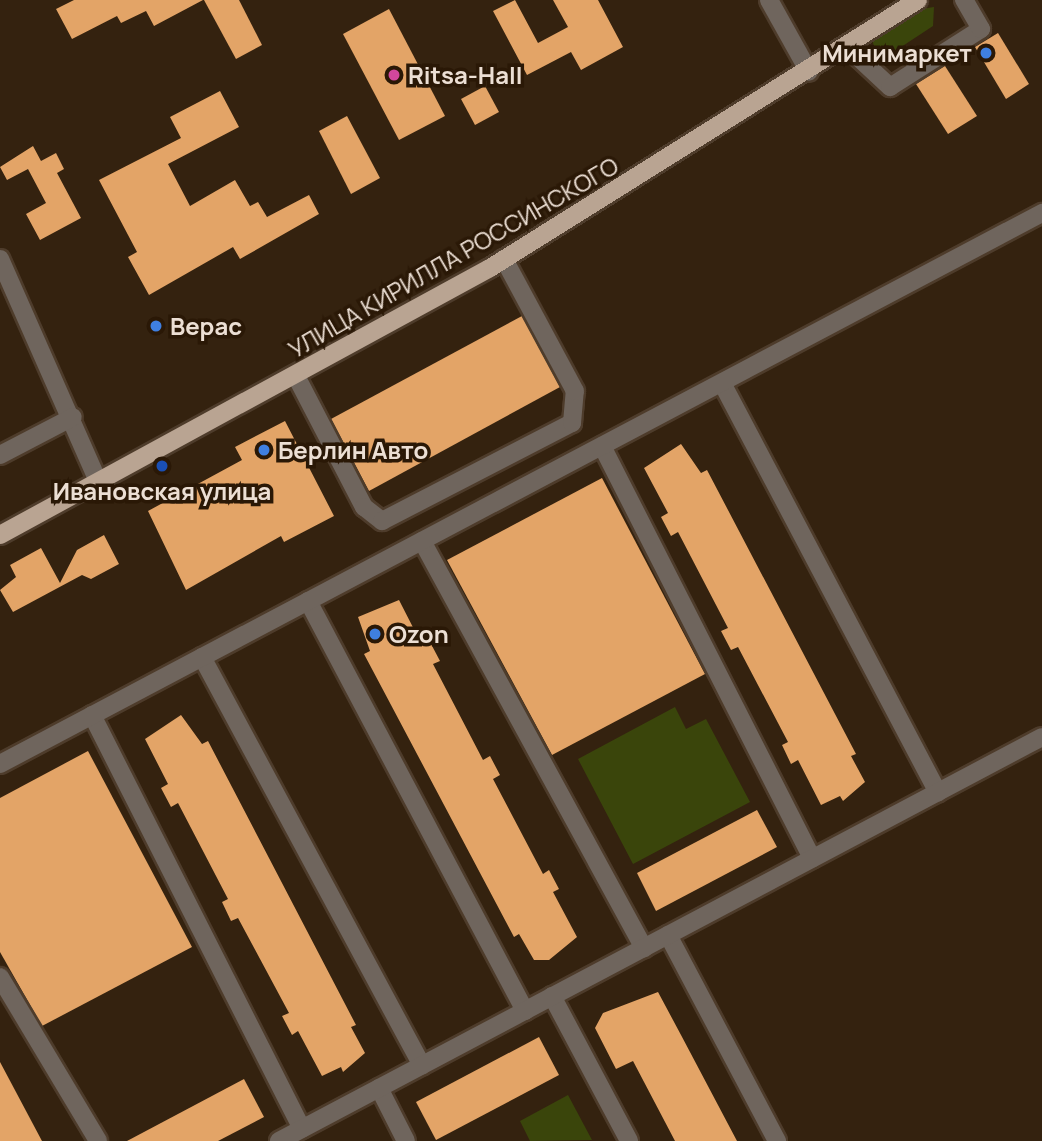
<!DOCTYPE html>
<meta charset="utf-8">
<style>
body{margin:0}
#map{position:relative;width:1042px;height:1141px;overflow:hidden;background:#34220f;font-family:Manrope,sans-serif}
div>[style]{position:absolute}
.green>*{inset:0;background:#3a450b}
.building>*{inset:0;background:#e3a467}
.roads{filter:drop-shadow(2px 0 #4e3c2b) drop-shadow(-2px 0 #4e3c2b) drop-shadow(0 2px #4e3c2b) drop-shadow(0 -2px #4e3c2b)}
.minor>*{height:18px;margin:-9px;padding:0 9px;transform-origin:9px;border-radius:9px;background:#6f655d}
.major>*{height:18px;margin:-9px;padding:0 9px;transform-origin:9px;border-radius:9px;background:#b9a492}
.dots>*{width:19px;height:19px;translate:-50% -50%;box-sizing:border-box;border:4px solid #2a1806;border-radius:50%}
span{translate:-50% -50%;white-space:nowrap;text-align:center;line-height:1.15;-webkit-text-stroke:7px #2a1806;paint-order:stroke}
.poi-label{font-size:24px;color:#ecdfd4;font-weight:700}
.right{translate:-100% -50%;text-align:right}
.left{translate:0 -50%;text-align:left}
.street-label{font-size:24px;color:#ecdfd4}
</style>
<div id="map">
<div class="green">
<i style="clip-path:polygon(934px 7px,933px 26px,892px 53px,875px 49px,872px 40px,921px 9px)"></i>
<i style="clip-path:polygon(675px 707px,686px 729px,706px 719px,750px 802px,633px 864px,578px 759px)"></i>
<i style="clip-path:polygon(568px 1095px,592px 1140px,530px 1141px,520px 1121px)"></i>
</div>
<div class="building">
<i style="clip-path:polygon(74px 0,203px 0,154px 26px,146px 11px,121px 23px,117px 16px,72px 39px,56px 9px)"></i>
<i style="clip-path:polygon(204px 0,239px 0,262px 45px,236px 59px)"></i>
<i style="clip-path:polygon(515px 0,538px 43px,568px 27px,553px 0,598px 0,623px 47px,581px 70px,571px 52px,527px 75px,493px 11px)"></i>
<i style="clip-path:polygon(389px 9px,445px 116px,399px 140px,343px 34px)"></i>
<i style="clip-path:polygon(998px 33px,1029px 84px,1006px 99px,975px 47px)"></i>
<i style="clip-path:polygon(945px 66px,977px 116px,948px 134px,916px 84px)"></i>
<i style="clip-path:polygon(485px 86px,499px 112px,475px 125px,461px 99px)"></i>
<i style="clip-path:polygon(220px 91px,239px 127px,168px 164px,190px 206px,235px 180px,250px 206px,258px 202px,267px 217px,309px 195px,319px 214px,240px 259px,233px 247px,149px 295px,128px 257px,137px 252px,99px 180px,181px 138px,170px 117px)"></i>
<i style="clip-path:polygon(347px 116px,380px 178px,351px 194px,319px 131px)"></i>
<i style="clip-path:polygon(33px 146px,41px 161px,56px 153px,64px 169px,57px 173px,81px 218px,40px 240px,26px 214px,46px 203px,28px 169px,7px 180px,0 167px)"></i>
<i style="clip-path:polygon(522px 316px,560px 387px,369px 491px,331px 419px)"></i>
<i style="clip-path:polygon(285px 421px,334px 516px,284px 542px,281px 536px,186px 590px,148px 511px,242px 460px,235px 447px)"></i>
<i style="clip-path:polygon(681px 444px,701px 473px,707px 470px,856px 754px,851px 756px,865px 782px,843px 801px,840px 796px,821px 805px,798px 760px,791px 764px,782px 745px,788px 742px,738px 647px,731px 650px,721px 631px,728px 628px,678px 532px,671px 536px,661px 517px,668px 513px,644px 468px)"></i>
<i style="clip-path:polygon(602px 478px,705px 674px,552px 755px,447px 560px)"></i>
<i style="clip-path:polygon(104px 535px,119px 564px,91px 579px,82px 575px,13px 612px,0 590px,16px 577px,10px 565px,41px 548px,60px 583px,77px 550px)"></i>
<i style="clip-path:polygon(399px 600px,422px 645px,430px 642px,440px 661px,433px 664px,483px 760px,490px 756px,500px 775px,493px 779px,543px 874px,549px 870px,559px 889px,553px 892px,577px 937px,549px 960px,534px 960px,519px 934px,514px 937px,364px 654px,370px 651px,358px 617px)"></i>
<i style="clip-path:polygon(181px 715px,202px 744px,208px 741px,356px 1025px,351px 1027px,365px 1053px,343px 1072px,341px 1067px,322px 1076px,298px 1031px,292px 1035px,282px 1016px,289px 1013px,238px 918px,231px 921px,222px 902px,228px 899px,178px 803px,171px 807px,161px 788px,168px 784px,145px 739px)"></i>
<i style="clip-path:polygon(88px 751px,192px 947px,42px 1026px,0 952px,0 798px)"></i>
<i style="clip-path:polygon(757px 810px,777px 847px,656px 911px,637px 873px)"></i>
<i style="clip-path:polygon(658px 992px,681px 1035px,737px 1141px,675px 1141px,633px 1061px,616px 1069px,595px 1028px,603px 1013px)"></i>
<i style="clip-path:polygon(539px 1037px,559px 1075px,436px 1140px,416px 1102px)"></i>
<i style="clip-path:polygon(0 1062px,42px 1141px,0 1141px)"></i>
<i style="clip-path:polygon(244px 1079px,264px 1117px,218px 1141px,127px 1141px)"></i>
</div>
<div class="roads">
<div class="minor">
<i style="left:769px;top:0;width:82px;rotate:60.9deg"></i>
<i style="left:847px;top:47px;width:59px;rotate:42.9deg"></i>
<i style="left:890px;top:87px;width:108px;rotate:-32.5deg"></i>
<i style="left:981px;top:29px;width:34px;rotate:-120deg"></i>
<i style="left:0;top:259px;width:245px;rotate:66.2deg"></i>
<i style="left:296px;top:376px;width:148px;rotate:62.6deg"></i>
<i style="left:364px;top:507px;width:23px;rotate:38deg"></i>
<i style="left:382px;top:521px;width:214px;rotate:-27.3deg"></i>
<i style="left:572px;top:423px;width:32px;rotate:-85deg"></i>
<i style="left:575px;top:391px;width:150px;rotate:-118.3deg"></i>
<i style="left:722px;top:383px;width:463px;rotate:62.2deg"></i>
<i style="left:602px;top:446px;width:463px;rotate:63deg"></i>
<i style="left:0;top:455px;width:82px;rotate:-27.5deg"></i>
<i style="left:422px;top:541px;width:464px;rotate:61.4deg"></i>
<i style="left:308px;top:601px;width:464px;rotate:62.1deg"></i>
<i style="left:202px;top:657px;width:464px;rotate:61.7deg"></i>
<i style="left:92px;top:715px;width:464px;rotate:63.1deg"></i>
<i style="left:0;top:764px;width:1179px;rotate:-27.87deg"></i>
<i style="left:668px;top:935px;width:233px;rotate:62.1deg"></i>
<i style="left:0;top:977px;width:191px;rotate:59.1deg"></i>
<i style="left:552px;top:996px;width:164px;rotate:62deg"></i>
<i style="left:379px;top:1088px;width:59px;rotate:63deg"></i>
<i style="left:279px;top:1141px;width:863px;rotate:-27.9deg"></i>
</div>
<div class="major">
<i style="left:0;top:535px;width:558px;rotate:-28.59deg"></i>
<i style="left:490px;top:268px;width:505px;rotate:-32.05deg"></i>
</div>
</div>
<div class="dots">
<i style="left:986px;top:53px;background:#3f7fe0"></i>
<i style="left:394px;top:75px;background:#d1479c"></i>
<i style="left:156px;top:326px;background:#3f7fe0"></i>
<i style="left:264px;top:450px;background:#3f7fe0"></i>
<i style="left:162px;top:466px;background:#1a4fb4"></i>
<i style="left:375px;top:634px;background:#3f7fe0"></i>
</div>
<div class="poi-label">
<span class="right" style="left:972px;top:53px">Минимаркет</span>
<span class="left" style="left:408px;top:75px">Ritsa-Hall</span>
<span class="left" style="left:170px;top:326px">Верас</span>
<span class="left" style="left:278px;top:450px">Берлин Авто</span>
<span style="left:162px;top:491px">Ивановская улица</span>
<span class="left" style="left:389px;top:634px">Ozon</span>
</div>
<div class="street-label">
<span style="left:453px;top:257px;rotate:-30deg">УЛИЦА КИРИЛЛА РОССИНСКОГО</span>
</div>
</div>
